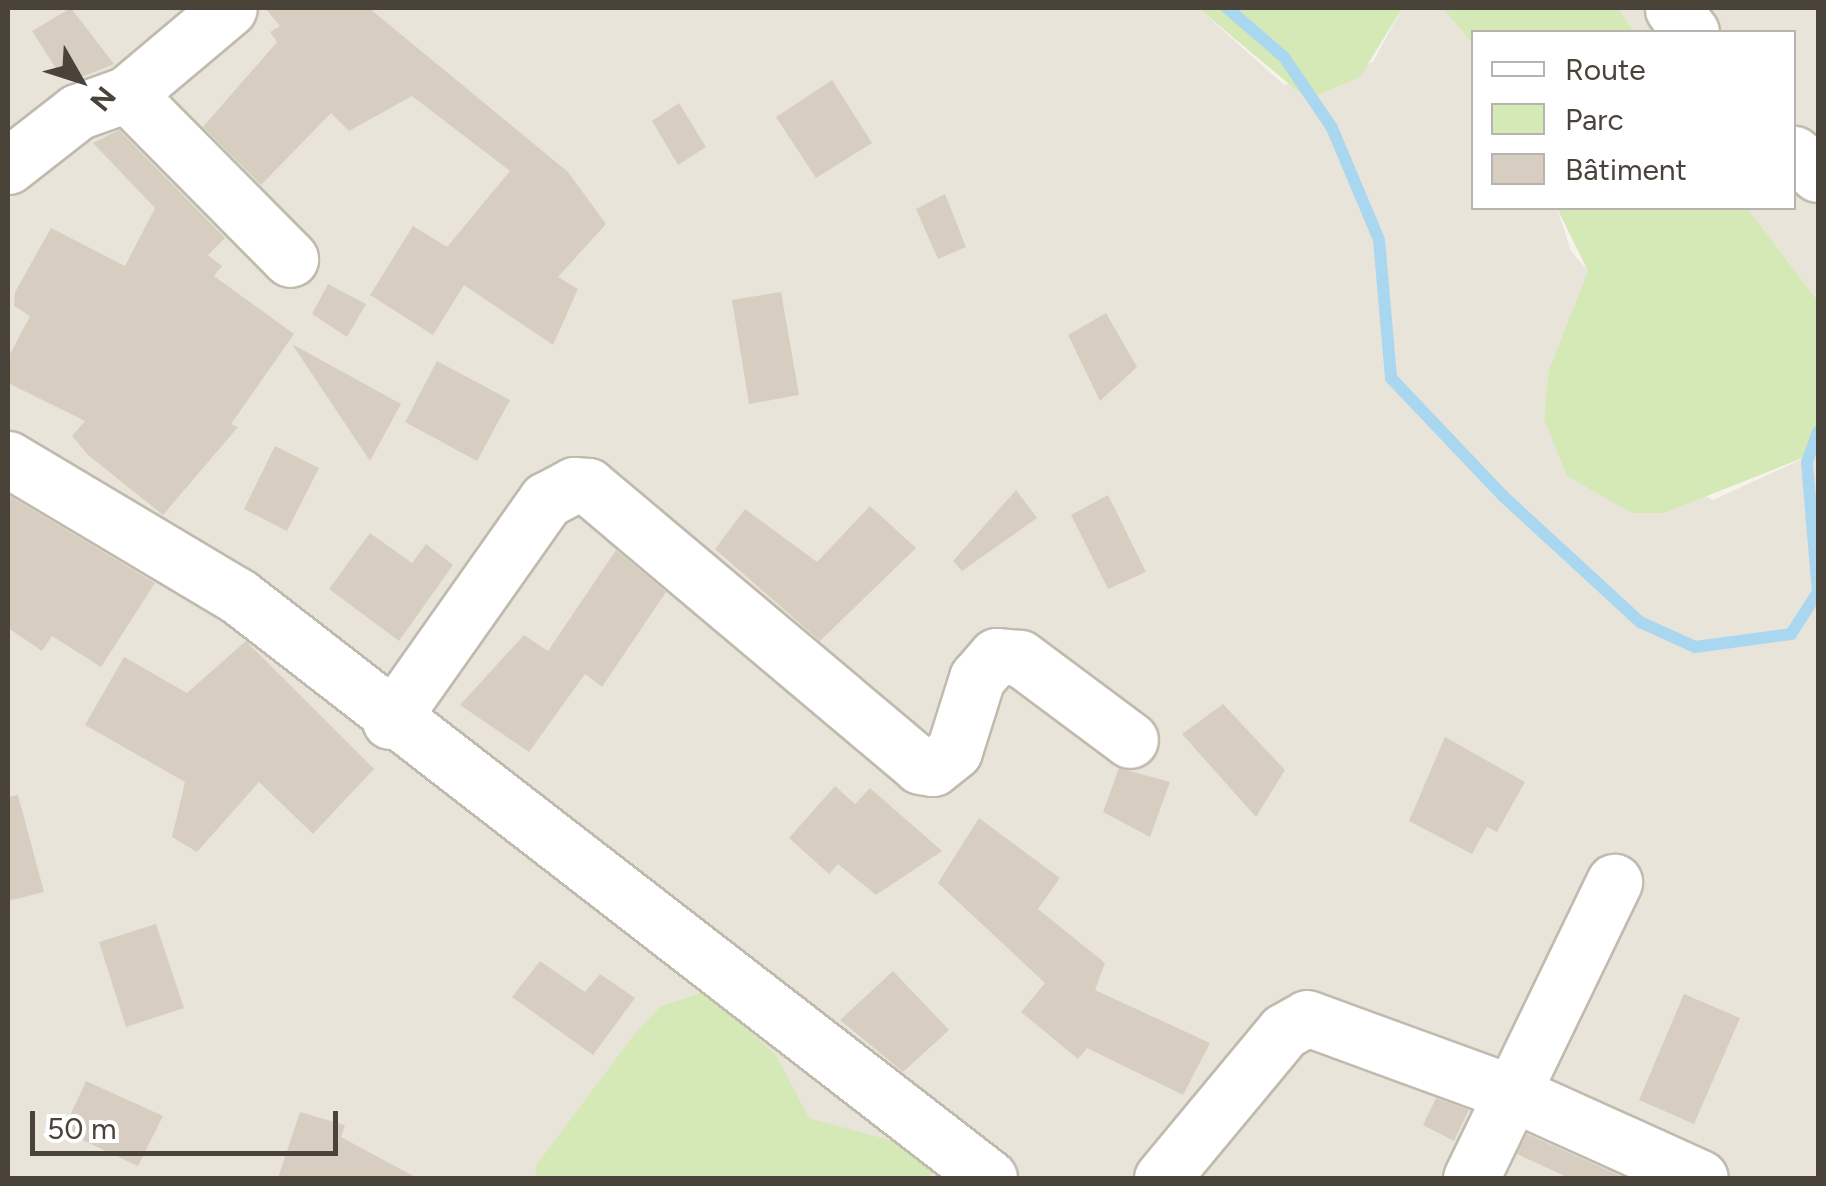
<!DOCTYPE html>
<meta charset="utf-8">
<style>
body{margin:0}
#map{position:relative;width:1826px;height:1186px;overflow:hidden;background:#f6f2ec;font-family:Figtree,sans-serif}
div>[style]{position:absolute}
.residential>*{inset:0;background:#e9e4da}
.green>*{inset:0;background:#d4e9b6}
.stream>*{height:12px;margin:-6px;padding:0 6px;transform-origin:6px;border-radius:6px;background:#aad7f0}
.building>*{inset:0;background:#d7cec1}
.roads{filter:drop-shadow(2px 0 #c1baae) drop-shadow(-2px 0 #c1baae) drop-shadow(0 2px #c1baae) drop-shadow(0 -2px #c1baae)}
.minor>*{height:55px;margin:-27.5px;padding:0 27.5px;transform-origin:27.5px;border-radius:27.5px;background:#fff}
span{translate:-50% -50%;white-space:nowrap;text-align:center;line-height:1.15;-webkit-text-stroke:10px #fff;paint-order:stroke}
.frame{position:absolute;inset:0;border:10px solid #4a4339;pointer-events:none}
.legend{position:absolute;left:1471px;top:30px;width:325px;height:180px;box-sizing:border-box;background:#fff;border:2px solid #b7b4b0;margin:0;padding:12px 18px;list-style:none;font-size:30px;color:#4a4339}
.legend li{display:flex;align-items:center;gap:20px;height:50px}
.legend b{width:50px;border:2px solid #b7b4b0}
.north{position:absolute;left:30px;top:30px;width:100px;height:100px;-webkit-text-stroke:8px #fff;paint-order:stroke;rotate:129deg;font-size:28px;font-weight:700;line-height:40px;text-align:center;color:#4a4339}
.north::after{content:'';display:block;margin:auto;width:35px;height:45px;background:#4a4339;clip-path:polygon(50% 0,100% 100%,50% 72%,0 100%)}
.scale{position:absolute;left:30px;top:1111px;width:308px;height:45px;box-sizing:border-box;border:5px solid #4a4339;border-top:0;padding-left:12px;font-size:30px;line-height:35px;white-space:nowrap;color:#4a4339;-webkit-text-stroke:8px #fff;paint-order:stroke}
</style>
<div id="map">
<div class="residential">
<i style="clip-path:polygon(8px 8px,1198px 8px,1284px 85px,1373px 62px,1402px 8px,1442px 8px,1473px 44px,1474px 208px,1557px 208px,1571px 251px,1588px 271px,1548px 372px,1544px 419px,1713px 500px,1818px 452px,1818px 1178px,8px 1178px)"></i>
<i style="clip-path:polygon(1618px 8px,1818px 8px,1818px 301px,1747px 208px,1794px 208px,1794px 32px,1634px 32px)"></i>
</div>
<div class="green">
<i style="clip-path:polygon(1198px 8px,1402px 8px,1360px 77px,1307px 99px)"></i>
<i style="clip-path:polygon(1442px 8px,1618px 8px,1634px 32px,1474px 32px,1473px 44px)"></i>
<i style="clip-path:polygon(1557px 208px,1747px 208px,1818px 301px,1818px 452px,1664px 513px,1632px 513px,1567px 476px,1544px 419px,1548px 372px,1588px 271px)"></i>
<i style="clip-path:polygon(705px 992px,776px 1055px,809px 1118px,936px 1153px,939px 1167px,927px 1178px,537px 1178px,535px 1167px,633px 1036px,661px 1006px)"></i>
</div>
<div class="stream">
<i style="left:1227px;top:8px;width:75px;rotate:40.7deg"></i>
<i style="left:1284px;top:57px;width:86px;rotate:55.9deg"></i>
<i style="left:1332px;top:128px;width:121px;rotate:67.2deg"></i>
<i style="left:1379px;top:240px;width:139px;rotate:85deg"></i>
<i style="left:1391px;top:378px;width:163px;rotate:46.5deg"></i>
<i style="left:1503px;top:496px;width:186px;rotate:42.6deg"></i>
<i style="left:1640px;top:622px;width:60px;rotate:24.4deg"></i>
<i style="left:1695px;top:647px;width:97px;rotate:-7.7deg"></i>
<i style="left:1791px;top:634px;width:50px;rotate:-57.3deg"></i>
<i style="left:1818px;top:432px;width:32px;rotate:110deg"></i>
<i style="left:1807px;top:462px;width:130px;rotate:85.2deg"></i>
</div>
<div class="building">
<i style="clip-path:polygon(71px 8px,114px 64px,74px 80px,62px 78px,32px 31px)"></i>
<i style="clip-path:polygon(265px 8px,369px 8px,568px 172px,606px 224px,558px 277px,578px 289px,553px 345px,464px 285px,433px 335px,370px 295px,413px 226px,447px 247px,510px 171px,412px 96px,349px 131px,331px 113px,261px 185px,203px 127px,277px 42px,270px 32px,280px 26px)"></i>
<i style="clip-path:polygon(832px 80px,872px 143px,816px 178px,776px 117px)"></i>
<i style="clip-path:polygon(679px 103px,706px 147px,678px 165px,652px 121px)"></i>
<i style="clip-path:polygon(119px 130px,225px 238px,208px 255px,222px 266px,214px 276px,294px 334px,231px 424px,238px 427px,163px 515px,88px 455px,72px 436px,85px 421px,8px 383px,8px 358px,30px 316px,14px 306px,15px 292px,51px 228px,125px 266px,155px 208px,93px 143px)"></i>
<i style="clip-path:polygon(945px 194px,966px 247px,938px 259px,916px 209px)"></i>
<i style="clip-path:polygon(328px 284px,366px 304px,347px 337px,312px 314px)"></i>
<i style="clip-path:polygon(781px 292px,799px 395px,749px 404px,732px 300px)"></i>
<i style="clip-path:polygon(1106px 313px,1137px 367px,1100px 401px,1068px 335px)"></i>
<i style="clip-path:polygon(292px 344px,401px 404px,370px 461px)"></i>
<i style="clip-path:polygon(437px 361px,510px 400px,477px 461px,405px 422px)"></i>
<i style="clip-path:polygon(275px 446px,319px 468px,287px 531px,244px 509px)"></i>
<i style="clip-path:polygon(1016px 490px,1037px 518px,962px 571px,953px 561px)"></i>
<i style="clip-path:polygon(8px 495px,155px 583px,101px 667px,52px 636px,42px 651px,8px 628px)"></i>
<i style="clip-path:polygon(1108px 495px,1146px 572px,1108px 589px,1071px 515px)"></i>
<i style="clip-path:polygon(870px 506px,916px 548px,820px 641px,715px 549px,745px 509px,817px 562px)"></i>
<i style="clip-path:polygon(370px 533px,412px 563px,426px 544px,453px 565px,399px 641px,329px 589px)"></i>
<i style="clip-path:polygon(616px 550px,666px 592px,602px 687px,585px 674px,529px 752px,460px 705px,524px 635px,548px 651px)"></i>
<i style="clip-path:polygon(246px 641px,374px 769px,313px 834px,259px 782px,197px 852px,172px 837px,185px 782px,85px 725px,124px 657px,187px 693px)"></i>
<i style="clip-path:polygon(1223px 704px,1285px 770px,1256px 817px,1182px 734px)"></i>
<i style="clip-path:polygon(1445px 737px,1525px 782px,1497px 832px,1487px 827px,1472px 854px,1409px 821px)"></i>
<i style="clip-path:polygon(1119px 768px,1170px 782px,1150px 837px,1103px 812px)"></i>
<i style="clip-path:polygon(835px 786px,855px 804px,870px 788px,942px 851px,876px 895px,838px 864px,829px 874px,789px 838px)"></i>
<i style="clip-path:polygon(18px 795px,44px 892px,8px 901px,8px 797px)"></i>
<i style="clip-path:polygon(979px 818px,1060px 878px,1038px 909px,1105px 963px,1095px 990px,1210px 1043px,1183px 1095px,1087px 1048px,1078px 1059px,1021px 1012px,1045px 983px,938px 883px)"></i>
<i style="clip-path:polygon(156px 924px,184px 1008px,126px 1027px,99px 942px)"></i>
<i style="clip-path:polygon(540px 961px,585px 992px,600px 974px,635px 998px,593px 1055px,512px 997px)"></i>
<i style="clip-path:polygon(893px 971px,949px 1030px,903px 1072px,840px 1020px)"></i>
<i style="clip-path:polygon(1684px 994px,1740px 1018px,1694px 1124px,1639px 1100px)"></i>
<i style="clip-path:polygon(86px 1081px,163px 1116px,138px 1166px,63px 1131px)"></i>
<i style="clip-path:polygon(1436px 1098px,1469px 1110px,1454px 1141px,1423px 1125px)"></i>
<i style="clip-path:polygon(300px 1112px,345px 1125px,341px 1137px,417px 1178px,278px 1178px)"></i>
<i style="clip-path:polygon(1527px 1134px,1625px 1178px,1569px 1178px,1517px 1154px)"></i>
</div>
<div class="roads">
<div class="minor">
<i style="left:1673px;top:9px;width:29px;rotate:52deg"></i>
<i style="left:127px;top:94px;width:133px;rotate:-40.1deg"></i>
<i style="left:1794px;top:154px;width:31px;rotate:40deg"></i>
<i style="left:8px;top:166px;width:88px;rotate:-38deg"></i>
<i style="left:77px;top:112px;width:53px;rotate:-19.8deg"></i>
<i style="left:127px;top:94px;width:232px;rotate:45.3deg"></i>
<i style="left:8px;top:459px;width:268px;rotate:30.8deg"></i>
<i style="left:238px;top:596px;width:950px;rotate:37.77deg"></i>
<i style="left:390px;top:721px;width:271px;rotate:-54.8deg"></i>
<i style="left:546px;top:500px;width:32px;rotate:-28deg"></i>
<i style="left:574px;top:485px;width:14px;rotate:4deg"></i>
<i style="left:588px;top:486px;width:434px;rotate:40.1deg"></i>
<i style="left:920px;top:766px;width:13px;rotate:9deg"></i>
<i style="left:933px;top:768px;width:27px;rotate:-39deg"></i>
<i style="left:954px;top:751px;width:77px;rotate:-72.5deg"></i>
<i style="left:977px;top:678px;width:29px;rotate:-49deg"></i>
<i style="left:996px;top:656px;width:24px;rotate:5deg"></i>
<i style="left:1020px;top:658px;width:137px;rotate:36.7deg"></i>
<i style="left:1162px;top:1178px;width:191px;rotate:-50.3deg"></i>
<i style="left:1284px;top:1031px;width:26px;rotate:-29deg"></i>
<i style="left:1307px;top:1018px;width:218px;rotate:20.1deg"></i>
<i style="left:1512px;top:1093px;width:206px;rotate:24.3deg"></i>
<i style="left:1471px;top:1178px;width:329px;rotate:-64.2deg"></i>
</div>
</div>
<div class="frame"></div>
<ul class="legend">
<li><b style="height:12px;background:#fff"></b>Route</li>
<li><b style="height:28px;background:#d4e9b6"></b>Parc</li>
<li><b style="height:28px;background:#d7cec1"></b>Bâtiment</li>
</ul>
<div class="north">N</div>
<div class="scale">50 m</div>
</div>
